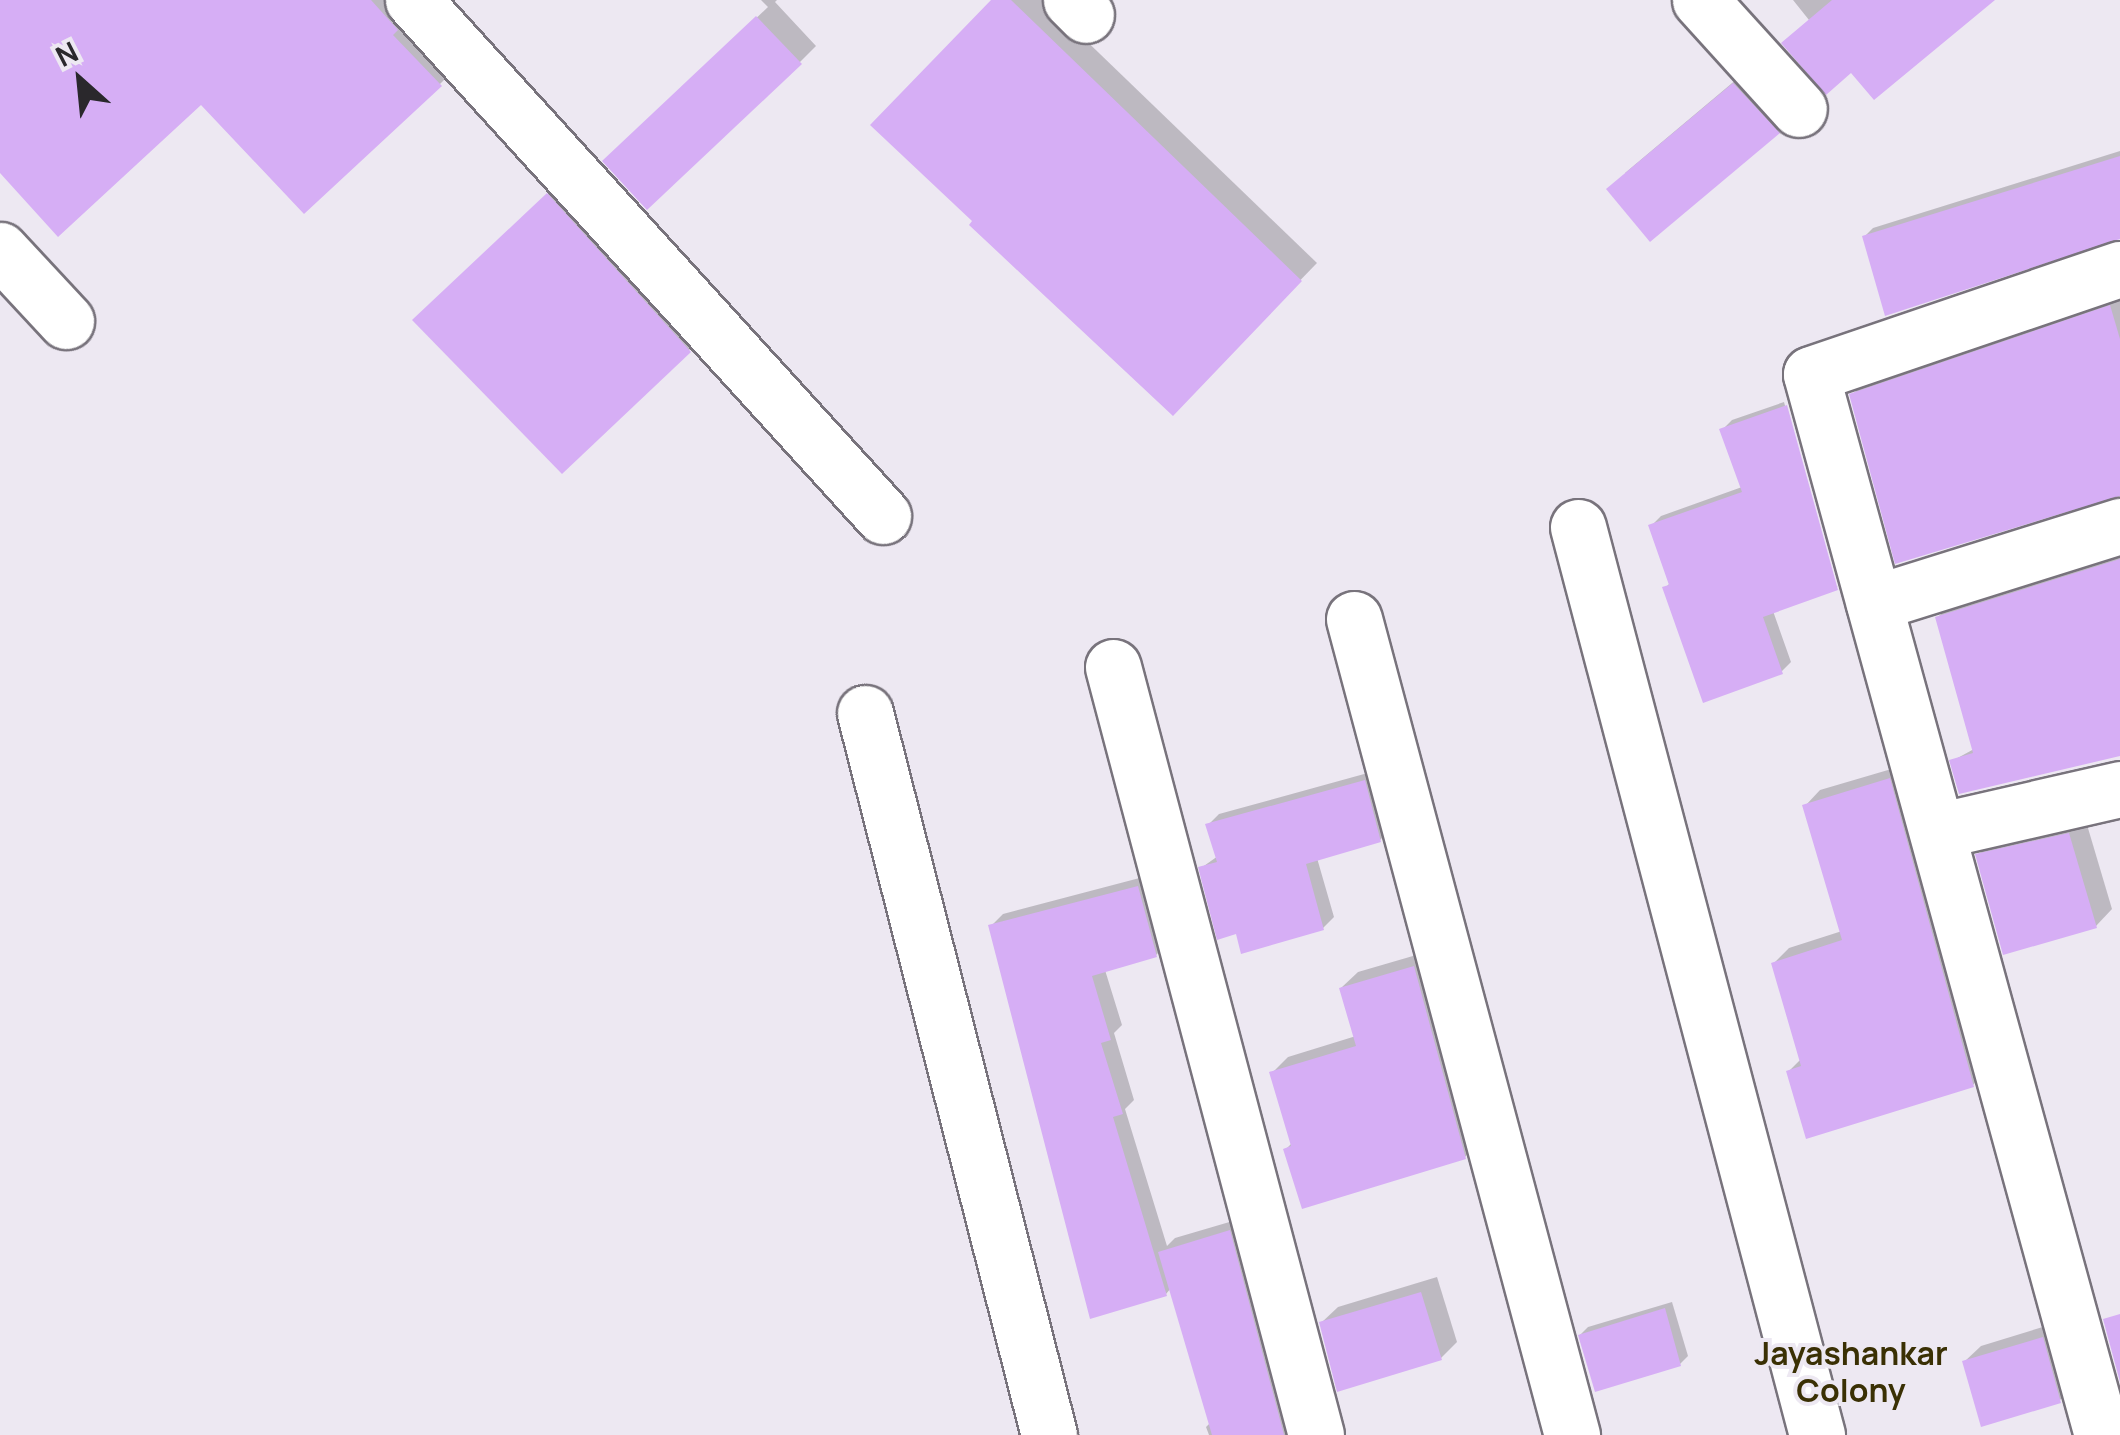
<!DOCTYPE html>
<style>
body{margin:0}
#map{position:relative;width:2120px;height:1435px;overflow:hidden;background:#ede8f2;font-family:Manrope,sans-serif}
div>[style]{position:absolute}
.shadow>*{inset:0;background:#0003}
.building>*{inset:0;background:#d6aef5}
.roads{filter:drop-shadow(2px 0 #78737c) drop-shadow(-2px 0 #78737c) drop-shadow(0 2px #78737c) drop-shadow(0 -2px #78737c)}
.street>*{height:55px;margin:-27.5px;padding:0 27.5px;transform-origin:27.5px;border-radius:27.5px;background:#fff}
span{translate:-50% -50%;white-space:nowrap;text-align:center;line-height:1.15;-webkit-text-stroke:8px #ede8f2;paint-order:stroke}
.neighbourhood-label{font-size:32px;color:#3a3004;font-weight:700}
.north{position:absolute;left:30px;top:30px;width:100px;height:100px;-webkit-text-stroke:8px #ede8f2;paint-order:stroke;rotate:333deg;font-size:28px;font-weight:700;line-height:40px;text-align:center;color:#2a282c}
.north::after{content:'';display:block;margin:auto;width:35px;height:45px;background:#2a282c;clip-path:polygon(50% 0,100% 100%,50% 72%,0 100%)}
</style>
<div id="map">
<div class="shadow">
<i style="clip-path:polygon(0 0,401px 0,456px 68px,440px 84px,201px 102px,0 172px)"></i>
<i style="clip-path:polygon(761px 0,777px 0,775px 2px,816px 46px,800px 62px,622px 145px,768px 7px)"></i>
<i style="clip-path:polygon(994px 0,1044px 0,1317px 263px,1172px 413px)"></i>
<i style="clip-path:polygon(1793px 0,1992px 0,1852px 70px,1784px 43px,1809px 20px)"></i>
<i style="clip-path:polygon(1750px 68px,1795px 115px,1650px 238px,1625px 173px)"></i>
<i style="clip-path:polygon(2120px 151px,2120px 236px,1865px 236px,1873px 228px)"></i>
<i style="clip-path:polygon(564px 179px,706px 334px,562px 470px,432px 304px)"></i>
<i style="clip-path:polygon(2120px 298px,2120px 494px,1852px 395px,1860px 387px)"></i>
<i style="clip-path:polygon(1797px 397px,1846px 578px,1839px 585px,1788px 400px)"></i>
<i style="clip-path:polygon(1784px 402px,1834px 586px,1838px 586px,1773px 611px,1791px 662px,1781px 672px,1665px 588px,1671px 582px,1651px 526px,1661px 516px,1742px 487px,1722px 430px,1732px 420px)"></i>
<i style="clip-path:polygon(2120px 555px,2120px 753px,1952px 761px,1974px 749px,1938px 617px,1946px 609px)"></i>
<i style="clip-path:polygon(1905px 765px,1988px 1069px,1973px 1085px,1789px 1071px,1801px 1059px,1774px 963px,1789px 948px,1842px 931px,1805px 806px,1820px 790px)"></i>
<i style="clip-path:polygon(1375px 771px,1391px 829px,1380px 840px,1317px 858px,1334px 917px,1323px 928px,1237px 931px,1201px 868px,1218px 856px,1208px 825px,1219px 814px)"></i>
<i style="clip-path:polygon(2085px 818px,2112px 909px,2096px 926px,1978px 855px,1994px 839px)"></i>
<i style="clip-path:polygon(1151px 875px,1168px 943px,1156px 955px,1105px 970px,1122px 1025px,1114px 1033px,1134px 1100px,1125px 1109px,1167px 1246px,1175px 1238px,1243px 1218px,1303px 1435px,1209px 1435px,1206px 1427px,1211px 1422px,1171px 1288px,1166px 1294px,991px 926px,1003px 914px)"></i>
<i style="clip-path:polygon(1430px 951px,1481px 1140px,1465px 1157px,1286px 1149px,1292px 1143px,1272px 1073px,1288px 1057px,1356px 1036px,1341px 988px,1358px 972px)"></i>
<i style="clip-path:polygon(1437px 1277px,1457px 1342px,1441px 1358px,1321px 1323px,1338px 1307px)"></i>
<i style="clip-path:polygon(1672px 1302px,1688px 1356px,1680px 1364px,1580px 1335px,1588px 1327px)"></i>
<i style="clip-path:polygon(2059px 1322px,2076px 1384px,2059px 1401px,1964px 1362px,1981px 1346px)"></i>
</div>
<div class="building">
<i style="clip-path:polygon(0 0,371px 0,398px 30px,393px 35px,442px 86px,304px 214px,201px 105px,58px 237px,0 173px)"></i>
<i style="clip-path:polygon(991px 0,1011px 0,1302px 281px,1173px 416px,969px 225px,972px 221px,870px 125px)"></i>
<i style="clip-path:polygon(1832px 0,1995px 0,1874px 100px,1851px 73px,1826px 95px,1781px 43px)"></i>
<i style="clip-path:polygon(756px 16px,802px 64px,647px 210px,602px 161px)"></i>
<i style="clip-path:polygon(1733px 83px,1780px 133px,1650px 242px,1606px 189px)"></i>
<i style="clip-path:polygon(2120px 156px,2120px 239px,1885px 316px,1862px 236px)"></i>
<i style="clip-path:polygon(547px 193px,691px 352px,562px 474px,412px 320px)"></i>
<i style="clip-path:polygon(2110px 305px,2120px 339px,2120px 496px,1895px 564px,1849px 394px)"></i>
<i style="clip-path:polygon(1787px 405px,1838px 590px,1763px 617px,1783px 674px,1703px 703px,1662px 587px,1669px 585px,1648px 525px,1742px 492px,1719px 429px)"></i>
<i style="clip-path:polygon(2120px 559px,2120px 756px,1959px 794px,1949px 760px,1973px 753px,1935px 617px)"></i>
<i style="clip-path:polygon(1890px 778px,1974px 1087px,1806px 1139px,1786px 1071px,1801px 1066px,1771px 963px,1842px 940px,1802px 805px)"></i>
<i style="clip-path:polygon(1365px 780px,1381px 842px,1306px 864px,1324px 930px,1241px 954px,1236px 934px,1217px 940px,1198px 867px,1217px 862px,1205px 824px)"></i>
<i style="clip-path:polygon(2069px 833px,2097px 928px,2003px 955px,1975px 854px)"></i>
<i style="clip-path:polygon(1138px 886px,1157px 957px,1092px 976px,1111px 1040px,1101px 1043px,1123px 1114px,1113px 1117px,1167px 1296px,1090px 1319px,988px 925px)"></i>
<i style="clip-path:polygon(1414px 966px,1466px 1159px,1302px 1209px,1283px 1149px,1291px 1146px,1269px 1072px,1356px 1046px,1339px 988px)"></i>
<i style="clip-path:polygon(1230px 1230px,1284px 1435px,1212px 1435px,1158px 1252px)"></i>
<i style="clip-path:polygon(1421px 1292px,1442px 1360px,1337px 1392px,1319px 1322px)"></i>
<i style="clip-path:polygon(1665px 1308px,1681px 1366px,1595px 1392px,1578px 1335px)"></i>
<i style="clip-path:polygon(2120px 1314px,2120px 1382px,2103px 1319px)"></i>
<i style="clip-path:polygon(2043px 1337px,2061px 1403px,1981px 1427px,1962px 1361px)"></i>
</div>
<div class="roads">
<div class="street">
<i style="left:413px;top:0;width:698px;rotate:47.67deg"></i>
<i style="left:1071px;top:0;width:21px;rotate:45deg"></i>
<i style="left:1700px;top:0;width:147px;rotate:47.8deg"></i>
<i style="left:0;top:250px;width:97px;rotate:47.1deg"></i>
<i style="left:1578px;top:527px;width:939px;rotate:75.25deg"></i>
<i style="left:1874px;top:603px;width:258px;rotate:-17.4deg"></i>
<i style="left:1354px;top:619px;width:845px;rotate:75.04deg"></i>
<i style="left:1113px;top:667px;width:794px;rotate:75.19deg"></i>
<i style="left:865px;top:713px;width:745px;rotate:75.7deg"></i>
<i style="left:1937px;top:831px;width:188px;rotate:-12.9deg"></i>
<i style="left:2102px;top:1435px;width:1100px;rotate:-105.34deg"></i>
<i style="left:1811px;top:374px;width:326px;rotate:-18.8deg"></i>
</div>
</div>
<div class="neighbourhood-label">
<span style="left:1851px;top:1372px">Jayashankar<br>Colony</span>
</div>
<div class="north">N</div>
</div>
